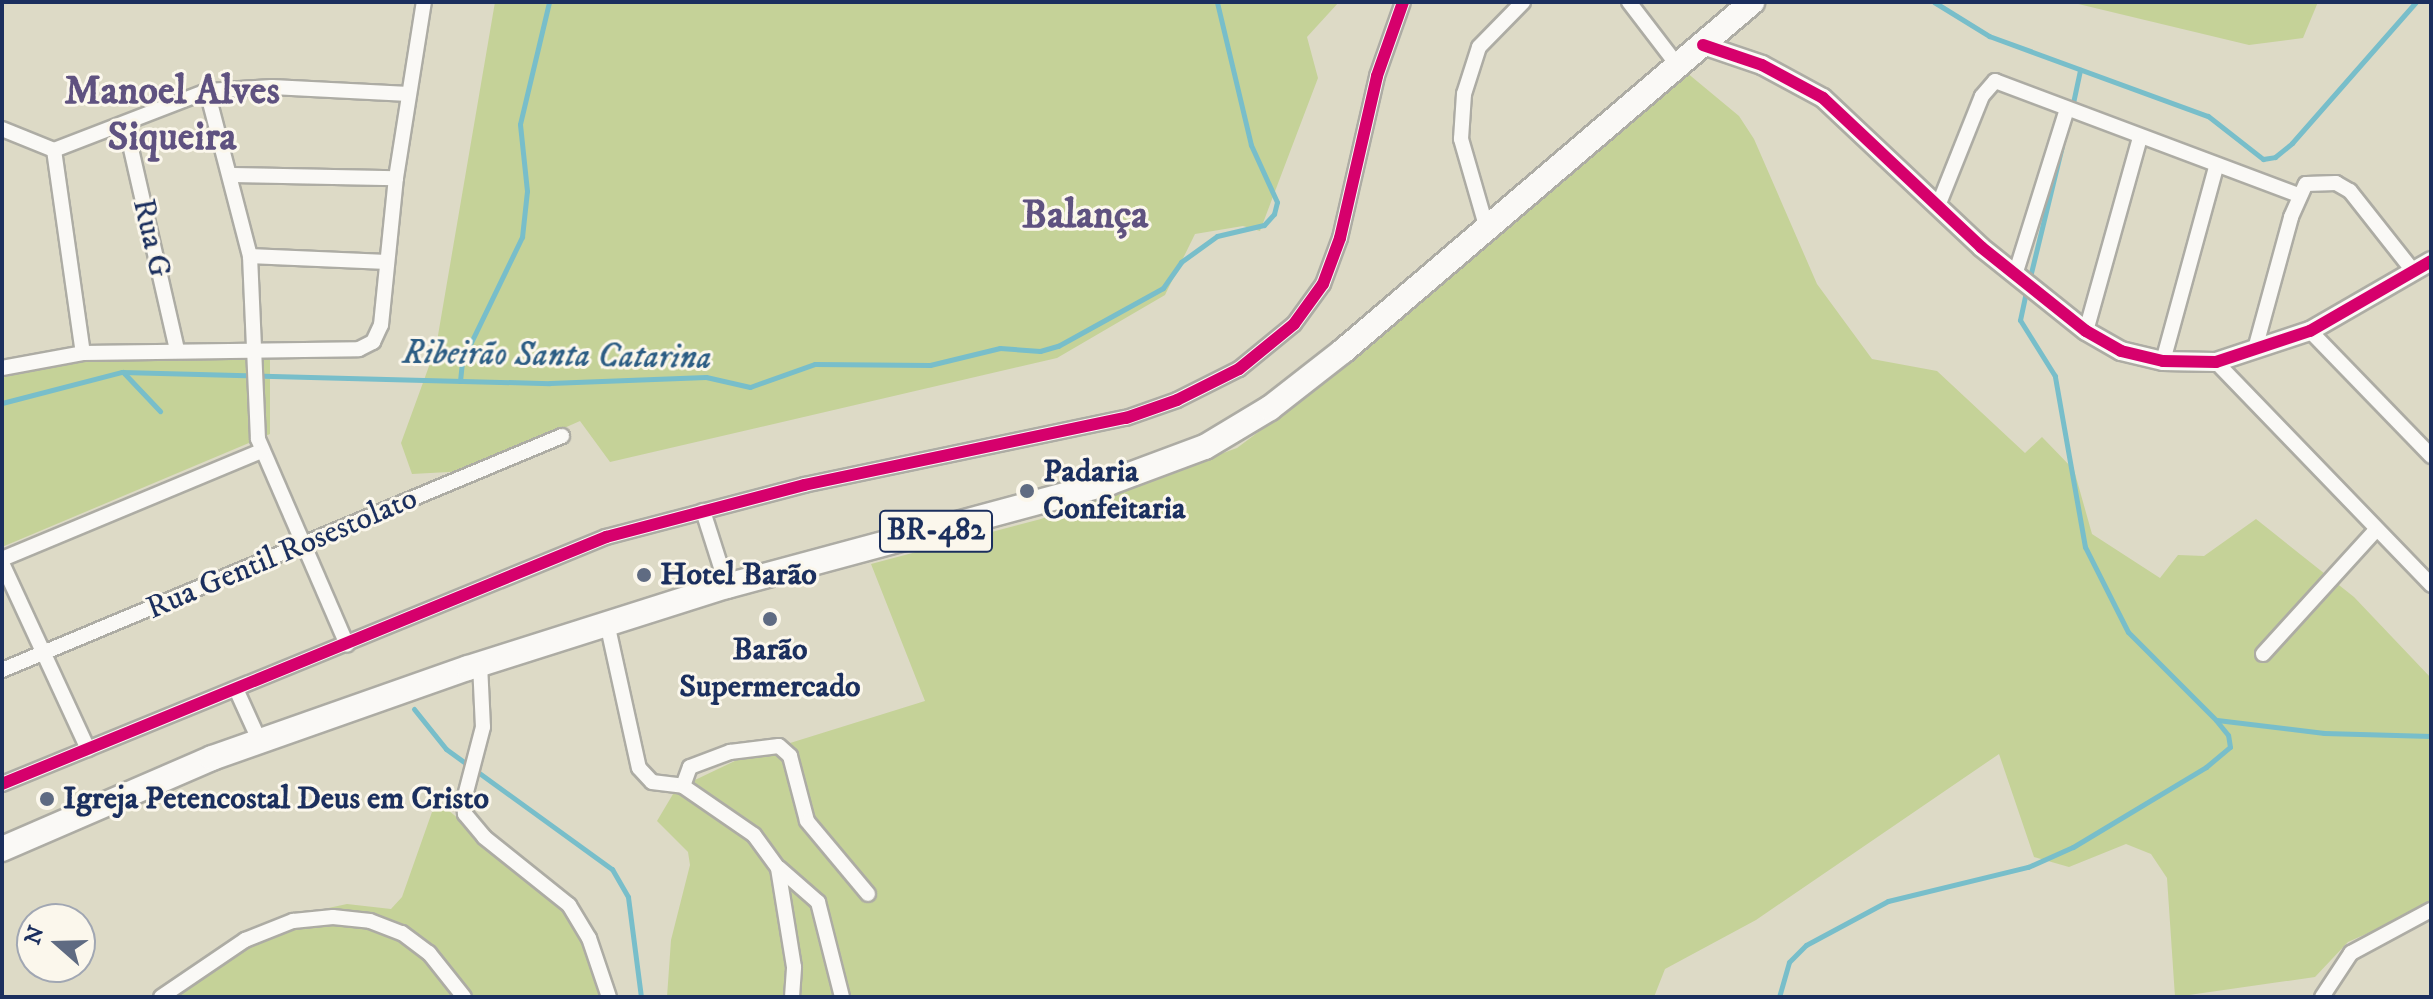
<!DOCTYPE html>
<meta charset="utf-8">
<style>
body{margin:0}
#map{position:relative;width:2433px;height:999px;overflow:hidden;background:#dddac6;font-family:"IM FELL DW Pica",serif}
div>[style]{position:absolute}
.green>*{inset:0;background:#c5d298}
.stream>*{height:5px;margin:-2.5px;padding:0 2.5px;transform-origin:2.5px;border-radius:2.5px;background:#78beca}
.roads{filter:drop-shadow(2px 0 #adaca4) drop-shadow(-2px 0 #adaca4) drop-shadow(0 2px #adaca4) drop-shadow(0 -2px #adaca4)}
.minor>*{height:14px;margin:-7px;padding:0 7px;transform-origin:7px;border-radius:7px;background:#faf9f6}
.tertiary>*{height:18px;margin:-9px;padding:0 9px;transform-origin:9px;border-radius:9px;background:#faf9f6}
.trunk>*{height:24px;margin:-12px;padding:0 12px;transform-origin:12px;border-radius:12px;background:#faf9f6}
.cycleway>*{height:12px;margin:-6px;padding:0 6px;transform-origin:6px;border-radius:6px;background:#d6006c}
.dots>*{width:22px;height:22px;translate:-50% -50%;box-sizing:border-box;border:4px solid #fbf7ec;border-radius:50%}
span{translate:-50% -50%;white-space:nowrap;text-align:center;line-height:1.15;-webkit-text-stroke:6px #fbf7ec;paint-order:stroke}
.shield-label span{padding:2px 6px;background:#fbf7ec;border:2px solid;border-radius:6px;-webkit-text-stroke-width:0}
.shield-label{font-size:30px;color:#1b2f5e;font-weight:700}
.street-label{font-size:32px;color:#1b2f5e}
.poi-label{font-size:32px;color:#1b2f5e;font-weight:700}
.left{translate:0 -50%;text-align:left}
.water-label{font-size:34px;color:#2c5d84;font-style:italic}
.district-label{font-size:40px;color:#5f5280;font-weight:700}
.frame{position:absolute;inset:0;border:4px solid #1b2f5e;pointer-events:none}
.north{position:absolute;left:16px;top:903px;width:80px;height:80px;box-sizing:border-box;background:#fbf7ec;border:2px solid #a1a7b3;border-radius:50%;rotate:290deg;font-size:22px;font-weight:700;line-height:32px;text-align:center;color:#1b2f5e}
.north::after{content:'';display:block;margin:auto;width:28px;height:36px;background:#5f6b82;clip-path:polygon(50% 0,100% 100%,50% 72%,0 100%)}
</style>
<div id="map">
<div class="green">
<i style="clip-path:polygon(495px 2px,1339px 2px,1307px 37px,1318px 78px,1260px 231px,1243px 226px,1195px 234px,1165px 295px,1057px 358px,610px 462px,580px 421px,467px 471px,412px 474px,401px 443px,436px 347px)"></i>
<i style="clip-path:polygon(2070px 2px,2318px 2px,2303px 38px,2249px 45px)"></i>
<i style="clip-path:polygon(1686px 72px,1739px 116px,1754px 139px,1817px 284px,1872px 359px,1937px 371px,2025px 453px,2042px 437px,2074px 470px,2092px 534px,2160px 578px,2178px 555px,2204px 556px,2256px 519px,2354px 597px,2431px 678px,2431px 905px,2348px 942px,2315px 977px,2175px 997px,2167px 878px,2151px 854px,2126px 844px,2069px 867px,2034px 857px,1999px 754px,1756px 920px,1665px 969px,1654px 997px,667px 997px,671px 940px,690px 865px,688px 852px,657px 821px,676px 789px,739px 759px,925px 701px,871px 564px,1041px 519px,1237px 448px,1336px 374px)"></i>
<i style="clip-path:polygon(270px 351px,270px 434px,2px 547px,2px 378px,66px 359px)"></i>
<i style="clip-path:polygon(442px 805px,554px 898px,583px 939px,602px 997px,161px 997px,291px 916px,347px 904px,391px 909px,402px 897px,432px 812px)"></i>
</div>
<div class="stream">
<i style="left:1934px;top:2px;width:65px;rotate:31.7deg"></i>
<i style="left:1989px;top:36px;width:233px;rotate:20.1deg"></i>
<i style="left:2208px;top:116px;width:70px;rotate:38deg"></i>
<i style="left:2263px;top:159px;width:12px;rotate:-9deg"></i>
<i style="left:2275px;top:157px;width:22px;rotate:-39deg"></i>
<i style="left:2292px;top:143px;width:188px;rotate:-48.7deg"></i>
<i style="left:2073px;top:103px;width:34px;rotate:-78deg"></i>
<i style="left:2030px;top:277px;width:135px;rotate:-76.3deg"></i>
<i style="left:123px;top:372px;width:54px;rotate:46.5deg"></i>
<i style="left:460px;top:381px;width:20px;rotate:-84deg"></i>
<i style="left:462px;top:361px;width:138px;rotate:-64.2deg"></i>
<i style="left:522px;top:237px;width:46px;rotate:-83.8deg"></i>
<i style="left:527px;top:191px;width:67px;rotate:-96deg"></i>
<i style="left:520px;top:124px;width:125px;rotate:-76.6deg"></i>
<i style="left:2px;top:403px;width:124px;rotate:-14.5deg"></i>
<i style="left:122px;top:372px;width:428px;rotate:1.5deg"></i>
<i style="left:550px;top:383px;width:156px;rotate:-2.2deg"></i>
<i style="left:706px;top:377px;width:45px;rotate:12.8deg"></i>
<i style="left:750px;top:387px;width:69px;rotate:-19.5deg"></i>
<i style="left:815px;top:364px;width:115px;rotate:0.5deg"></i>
<i style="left:930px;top:365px;width:72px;rotate:-13.7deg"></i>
<i style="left:1000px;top:348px;width:40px;rotate:4.3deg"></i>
<i style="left:1040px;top:351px;width:19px;rotate:-16deg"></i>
<i style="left:1058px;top:346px;width:120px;rotate:-28.9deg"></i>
<i style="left:1163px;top:288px;width:32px;rotate:-55deg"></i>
<i style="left:1181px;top:262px;width:44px;rotate:-35.8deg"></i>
<i style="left:1217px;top:236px;width:48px;rotate:-13.2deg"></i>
<i style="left:1264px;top:225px;width:15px;rotate:-48deg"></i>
<i style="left:1274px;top:214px;width:12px;rotate:-76deg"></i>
<i style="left:1277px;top:202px;width:63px;rotate:-114.5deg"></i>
<i style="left:1251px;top:145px;width:147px;rotate:-103.4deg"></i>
<i style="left:414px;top:709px;width:51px;rotate:51.3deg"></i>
<i style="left:446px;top:749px;width:205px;rotate:35.9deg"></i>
<i style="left:612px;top:869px;width:32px;rotate:60deg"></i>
<i style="left:628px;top:897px;width:101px;rotate:82.6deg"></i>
<i style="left:2217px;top:720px;width:108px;rotate:6.9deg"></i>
<i style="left:2324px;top:733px;width:107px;rotate:1.6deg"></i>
<i style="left:1779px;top:997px;width:36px;rotate:-74deg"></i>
<i style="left:1789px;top:962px;width:24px;rotate:-45deg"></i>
<i style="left:1806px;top:945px;width:93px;rotate:-28.2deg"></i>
<i style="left:1888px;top:901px;width:144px;rotate:-13.7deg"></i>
<i style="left:2028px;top:867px;width:49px;rotate:-24deg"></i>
<i style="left:2073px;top:847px;width:155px;rotate:-31deg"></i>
<i style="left:2206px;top:767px;width:31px;rotate:-40deg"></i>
<i style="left:2230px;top:747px;width:12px;rotate:-99deg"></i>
<i style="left:2228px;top:735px;width:19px;rotate:-129deg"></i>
<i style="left:2216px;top:720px;width:124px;rotate:-135deg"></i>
<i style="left:2128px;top:632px;width:95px;rotate:-116.8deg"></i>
<i style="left:2085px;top:547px;width:174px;rotate:-100deg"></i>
<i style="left:2055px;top:376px;width:66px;rotate:-122deg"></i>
<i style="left:2020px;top:320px;width:29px;rotate:-78deg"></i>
</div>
<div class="roads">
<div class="minor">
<i style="left:1629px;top:2px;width:81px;rotate:52.6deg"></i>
<i style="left:207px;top:91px;width:171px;rotate:75.4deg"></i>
<i style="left:250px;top:256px;width:183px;rotate:87.5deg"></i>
<i style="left:258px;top:439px;width:224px;rotate:66.6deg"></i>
<i style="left:126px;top:127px;width:228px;rotate:77.1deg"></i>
<i style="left:2px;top:129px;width:56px;rotate:22deg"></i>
<i style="left:54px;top:150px;width:164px;rotate:-21.1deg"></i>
<i style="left:207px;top:91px;width:65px;rotate:-3.5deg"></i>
<i style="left:272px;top:87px;width:137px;rotate:2.9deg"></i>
<i style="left:54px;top:150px;width:205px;rotate:81.9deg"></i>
<i style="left:233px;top:175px;width:163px;rotate:1.1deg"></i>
<i style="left:1938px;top:206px;width:118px;rotate:-68.2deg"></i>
<i style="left:1982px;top:96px;width:20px;rotate:-49deg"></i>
<i style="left:1995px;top:81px;width:324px;rotate:20.6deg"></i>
<i style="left:1487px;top:229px;width:94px;rotate:-106.1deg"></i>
<i style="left:1461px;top:139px;width:45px;rotate:-86.2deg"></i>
<i style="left:1464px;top:94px;width:49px;rotate:-72.3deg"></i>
<i style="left:1479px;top:47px;width:63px;rotate:-45.6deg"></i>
<i style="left:250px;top:256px;width:136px;rotate:2.5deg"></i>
<i style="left:2015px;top:275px;width:174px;rotate:-72.6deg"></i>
<i style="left:2086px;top:331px;width:200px;rotate:-74.4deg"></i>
<i style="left:2310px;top:331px;width:174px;rotate:45.9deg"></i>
<i style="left:2255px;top:349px;width:137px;rotate:-74.7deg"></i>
<i style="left:2291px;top:217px;width:36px;rotate:-66deg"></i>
<i style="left:2306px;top:184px;width:30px;rotate:-2deg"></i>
<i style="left:2336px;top:183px;width:16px;rotate:30deg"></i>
<i style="left:2350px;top:191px;width:103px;rotate:51.7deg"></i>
<i style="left:2163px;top:361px;width:201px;rotate:-74.7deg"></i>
<i style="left:2216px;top:362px;width:310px;rotate:46deg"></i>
<i style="left:2px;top:368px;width:82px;rotate:-10.5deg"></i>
<i style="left:83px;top:353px;width:276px;rotate:-0.8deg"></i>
<i style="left:359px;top:349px;width:16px;rotate:-27deg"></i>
<i style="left:373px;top:342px;width:19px;rotate:-65deg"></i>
<i style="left:381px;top:325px;width:148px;rotate:-84.2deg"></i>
<i style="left:396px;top:178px;width:178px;rotate:-81deg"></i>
<i style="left:703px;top:511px;width:79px;rotate:72.3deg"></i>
<i style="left:2px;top:559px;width:281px;rotate:-22.6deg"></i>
<i style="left:2px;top:563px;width:205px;rotate:65.2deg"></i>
<i style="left:607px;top:623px;width:148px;rotate:77.6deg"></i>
<i style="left:639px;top:768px;width:19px;rotate:47deg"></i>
<i style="left:652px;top:782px;width:31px;rotate:7deg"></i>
<i style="left:2263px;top:654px;width:168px;rotate:-47.7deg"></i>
<i style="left:480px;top:664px;width:63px;rotate:87.3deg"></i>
<i style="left:483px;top:727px;width:75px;rotate:104.6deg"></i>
<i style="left:464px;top:800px;width:14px;rotate:86deg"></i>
<i style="left:465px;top:814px;width:30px;rotate:50deg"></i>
<i style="left:484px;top:837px;width:109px;rotate:38.7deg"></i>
<i style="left:569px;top:905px;width:39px;rotate:59deg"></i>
<i style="left:589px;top:938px;width:62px;rotate:71.3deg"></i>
<i style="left:2px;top:670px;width:607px;rotate:-22.68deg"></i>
<i style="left:236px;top:689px;width:58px;rotate:65.6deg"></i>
<i style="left:2px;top:784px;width:653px;rotate:-22.24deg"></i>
<i style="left:606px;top:537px;width:205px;rotate:-14.7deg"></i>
<i style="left:804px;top:485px;width:329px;rotate:-11.8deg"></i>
<i style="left:1126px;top:418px;width:54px;rotate:-19.4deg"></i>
<i style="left:1177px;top:400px;width:69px;rotate:-26.6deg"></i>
<i style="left:1239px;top:369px;width:71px;rotate:-39.3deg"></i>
<i style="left:1294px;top:324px;width:49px;rotate:-54.1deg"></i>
<i style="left:1323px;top:284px;width:49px;rotate:-69.7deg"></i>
<i style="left:1340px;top:238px;width:166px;rotate:-77.1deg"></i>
<i style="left:1377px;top:76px;width:78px;rotate:-70.6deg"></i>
<i style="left:779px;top:868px;width:52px;rotate:41.1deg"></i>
<i style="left:818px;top:902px;width:98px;rotate:75.8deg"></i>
<i style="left:161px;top:997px;width:102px;rotate:-34.2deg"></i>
<i style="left:245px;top:940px;width:52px;rotate:-21.6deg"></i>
<i style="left:293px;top:921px;width:40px;rotate:-5.7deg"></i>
<i style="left:333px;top:917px;width:37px;rotate:6deg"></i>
<i style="left:370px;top:921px;width:34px;rotate:21deg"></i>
<i style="left:402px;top:933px;width:34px;rotate:37deg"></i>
<i style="left:429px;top:953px;width:56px;rotate:51.5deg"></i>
<i style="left:792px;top:997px;width:30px;rotate:-86deg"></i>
<i style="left:794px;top:967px;width:100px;rotate:-99.2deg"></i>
<i style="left:778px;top:868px;width:41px;rotate:-126deg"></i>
<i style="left:754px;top:835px;width:86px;rotate:-145.4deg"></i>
<i style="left:683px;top:786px;width:20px;rotate:-70deg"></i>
<i style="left:690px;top:767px;width:43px;rotate:-20.6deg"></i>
<i style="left:730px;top:752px;width:49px;rotate:-7deg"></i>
<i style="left:779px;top:746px;width:15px;rotate:42deg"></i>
<i style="left:790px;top:756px;width:67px;rotate:75.3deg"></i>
<i style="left:807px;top:821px;width:95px;rotate:50.1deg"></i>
<i style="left:2322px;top:997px;width:53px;rotate:-56.6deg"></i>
<i style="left:2351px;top:953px;width:91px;rotate:-28.3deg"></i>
</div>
<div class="tertiary">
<i style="left:1703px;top:45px;width:62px;rotate:18.7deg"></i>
<i style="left:1762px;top:65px;width:69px;rotate:28.4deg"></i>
<i style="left:1823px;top:98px;width:217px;rotate:43.3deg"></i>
<i style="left:1981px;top:247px;width:134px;rotate:38.7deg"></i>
<i style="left:2086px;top:331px;width:40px;rotate:29.7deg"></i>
<i style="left:2121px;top:351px;width:43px;rotate:13.4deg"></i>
<i style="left:2163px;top:361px;width:53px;rotate:1.1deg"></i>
<i style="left:2216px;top:362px;width:99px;rotate:-18.3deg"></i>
<i style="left:2310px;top:331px;width:140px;rotate:-30deg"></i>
</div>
<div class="trunk">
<i style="left:2px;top:849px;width:229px;rotate:-23.4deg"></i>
<i style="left:212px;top:758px;width:271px;rotate:-19.4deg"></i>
<i style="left:468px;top:668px;width:272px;rotate:-17.6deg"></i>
<i style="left:727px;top:586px;width:395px;rotate:-15.1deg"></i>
<i style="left:1108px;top:483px;width:103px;rotate:-20.4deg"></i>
<i style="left:1205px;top:447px;width:76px;rotate:-31deg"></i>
<i style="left:1270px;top:408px;width:93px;rotate:-38deg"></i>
<i style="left:1343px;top:351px;width:538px;rotate:-40.47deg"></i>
</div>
</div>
<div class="cycleway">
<i style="left:1703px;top:45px;width:62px;rotate:18.7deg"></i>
<i style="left:1762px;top:65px;width:69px;rotate:28.4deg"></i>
<i style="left:1823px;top:98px;width:217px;rotate:43.3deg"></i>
<i style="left:1981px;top:247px;width:134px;rotate:38.7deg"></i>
<i style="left:2086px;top:331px;width:40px;rotate:29.7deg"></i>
<i style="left:2121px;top:351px;width:43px;rotate:13.4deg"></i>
<i style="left:2163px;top:361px;width:53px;rotate:1.1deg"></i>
<i style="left:2216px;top:362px;width:99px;rotate:-18.3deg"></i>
<i style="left:2310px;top:331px;width:140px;rotate:-30deg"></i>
<i style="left:2px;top:784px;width:653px;rotate:-22.24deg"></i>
<i style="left:606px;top:537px;width:205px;rotate:-14.7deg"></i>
<i style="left:804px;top:485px;width:329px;rotate:-11.8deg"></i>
<i style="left:1126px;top:418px;width:54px;rotate:-19.4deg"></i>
<i style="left:1177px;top:400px;width:69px;rotate:-26.6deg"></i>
<i style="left:1239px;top:369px;width:71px;rotate:-39.3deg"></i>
<i style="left:1294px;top:324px;width:49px;rotate:-54.1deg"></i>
<i style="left:1323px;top:284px;width:49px;rotate:-69.7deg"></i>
<i style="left:1340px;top:238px;width:166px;rotate:-77.1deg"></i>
<i style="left:1377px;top:76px;width:78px;rotate:-70.6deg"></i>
</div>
<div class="dots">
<i style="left:1027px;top:491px;background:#5f6b82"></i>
<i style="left:644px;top:575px;background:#5f6b82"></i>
<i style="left:770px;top:619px;background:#5f6b82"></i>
<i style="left:47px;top:799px;background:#5f6b82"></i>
</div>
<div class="shield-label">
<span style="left:936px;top:531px">BR-482</span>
</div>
<div class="street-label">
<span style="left:151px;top:238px;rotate:77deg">Rua G</span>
<span style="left:282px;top:554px;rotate:-23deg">Rua Gentil Rosestolato</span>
</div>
<div class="poi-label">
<span class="left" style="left:1043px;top:491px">Padaria<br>Confeitaria</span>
<span class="left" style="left:660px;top:575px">Hotel Barão</span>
<span style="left:770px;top:669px">Barão<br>Supermercado</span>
<span class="left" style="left:63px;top:799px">Igreja Petencostal Deus em Cristo</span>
</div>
<div class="water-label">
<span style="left:557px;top:356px;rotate:1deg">Ribeirão Santa Catarina</span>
</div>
<div class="district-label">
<span style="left:172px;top:115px">Manoel Alves<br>Siqueira</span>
<span style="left:1085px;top:216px">Balança</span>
</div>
<div class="frame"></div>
<div class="north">N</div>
</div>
